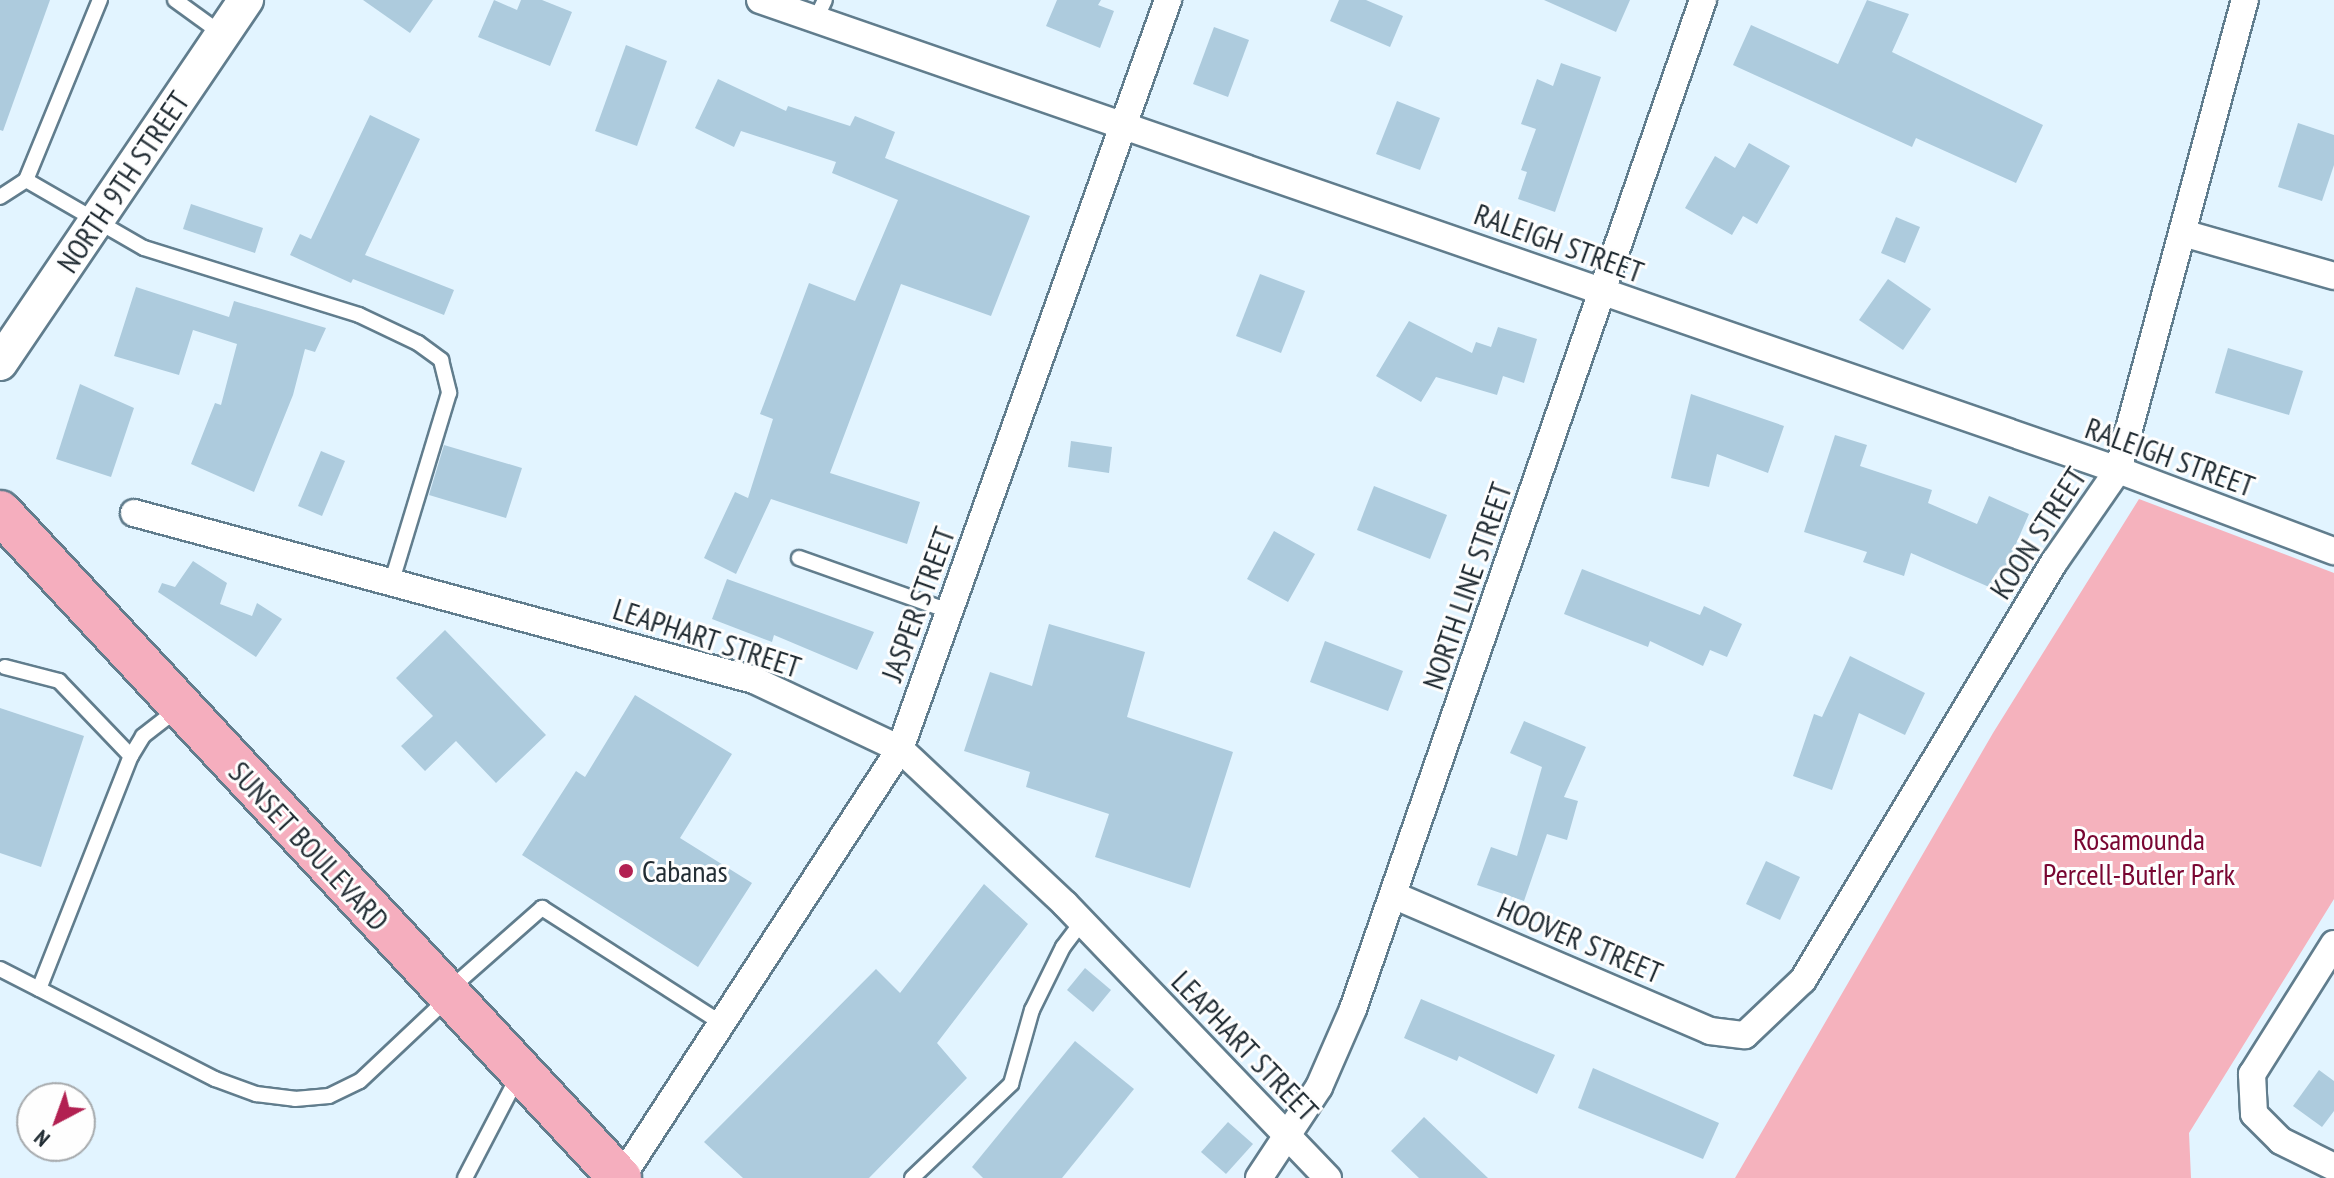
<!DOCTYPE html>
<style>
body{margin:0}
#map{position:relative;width:2334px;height:1178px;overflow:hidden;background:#e2f4ff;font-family:"PT Sans Narrow",sans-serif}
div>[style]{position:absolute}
.green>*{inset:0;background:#f5b2bd}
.building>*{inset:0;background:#adcbdd}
.roads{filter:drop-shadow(2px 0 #617d8d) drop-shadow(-2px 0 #617d8d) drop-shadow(0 2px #617d8d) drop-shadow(0 -2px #617d8d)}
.service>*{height:14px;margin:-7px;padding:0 7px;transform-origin:7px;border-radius:7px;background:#fff}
.minor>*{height:26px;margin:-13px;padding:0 13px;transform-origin:13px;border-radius:13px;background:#fff}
.tertiary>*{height:34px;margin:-17px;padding:0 17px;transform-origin:17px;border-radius:17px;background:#fff}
.primary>*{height:42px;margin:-21px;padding:0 21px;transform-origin:21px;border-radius:21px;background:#f5aebe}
.dots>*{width:22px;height:22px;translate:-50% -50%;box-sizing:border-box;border:4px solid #fefefe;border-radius:50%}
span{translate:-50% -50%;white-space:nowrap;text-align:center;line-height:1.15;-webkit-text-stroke:6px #fefefe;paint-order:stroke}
.street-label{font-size:30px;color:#222d34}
.park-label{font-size:30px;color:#790632}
.poi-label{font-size:30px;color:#222d34}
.left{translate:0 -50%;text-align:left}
.north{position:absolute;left:16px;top:1082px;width:80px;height:80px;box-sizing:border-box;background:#fefefe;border:2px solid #a6aaad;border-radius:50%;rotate:221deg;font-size:22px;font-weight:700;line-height:32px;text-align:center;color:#222d34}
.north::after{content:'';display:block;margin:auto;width:28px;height:36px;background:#b22152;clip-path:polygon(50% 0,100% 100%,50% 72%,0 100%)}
</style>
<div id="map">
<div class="green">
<i style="clip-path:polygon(2139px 499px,2334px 573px,2334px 899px,2189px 1133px,2191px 1178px,1735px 1178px,1993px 733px)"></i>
</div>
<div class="building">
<i style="clip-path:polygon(0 0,50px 0,3px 131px,0 130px)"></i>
<i style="clip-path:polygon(363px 0,433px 0,410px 33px)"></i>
<i style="clip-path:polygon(494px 0,517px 10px,521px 0,542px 0,572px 12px,550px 66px,478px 37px)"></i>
<i style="clip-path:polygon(1057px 0,1101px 0,1098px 5px,1114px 11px,1100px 48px,1046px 26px)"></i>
<i style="clip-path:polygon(1339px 0,1366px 0,1403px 16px,1390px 47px,1330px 21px)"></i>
<i style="clip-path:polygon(1544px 0,1630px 0,1616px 32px)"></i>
<i style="clip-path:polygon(1867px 0,1909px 14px,1892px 52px,2043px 125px,2016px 183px,1916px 138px,1912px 147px,1733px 65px,1751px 25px,1838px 64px)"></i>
<i style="clip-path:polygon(1214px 27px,1249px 40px,1228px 97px,1193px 84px)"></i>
<i style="clip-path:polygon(626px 45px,667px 61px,637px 146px,595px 131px)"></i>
<i style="clip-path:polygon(1561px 63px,1601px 77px,1555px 212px,1518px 199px,1527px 172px,1521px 170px,1536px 129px,1521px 124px,1537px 79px,1553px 86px)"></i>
<i style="clip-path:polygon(718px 79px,786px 111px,788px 106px,850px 126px,855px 116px,895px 132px,885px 158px,1030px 216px,991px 316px,901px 284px,830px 473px,920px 502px,907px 544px,771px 499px,736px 574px,704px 558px,735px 492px,748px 498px,773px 419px,760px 414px,809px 283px,855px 301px,898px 200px,832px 173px,836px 162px,741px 131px,734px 147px,695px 128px)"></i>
<i style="clip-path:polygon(1397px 101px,1440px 118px,1420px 170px,1376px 154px)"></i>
<i style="clip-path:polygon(370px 115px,420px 139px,365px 255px,454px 290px,444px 315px,353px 279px,351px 283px,290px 255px,300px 234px,311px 239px)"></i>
<i style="clip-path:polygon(2298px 123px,2334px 135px,2334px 165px,2322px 201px,2278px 187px)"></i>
<i style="clip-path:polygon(1749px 143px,1790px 166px,1757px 224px,1743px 216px,1732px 235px,1685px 208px,1715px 156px,1735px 168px)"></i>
<i style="clip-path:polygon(191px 204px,263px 228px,255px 253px,183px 229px)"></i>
<i style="clip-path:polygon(1896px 217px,1920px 227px,1905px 263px,1881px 253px)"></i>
<i style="clip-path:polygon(1260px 274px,1305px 291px,1281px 353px,1236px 336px)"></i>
<i style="clip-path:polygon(1888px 279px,1931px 309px,1903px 350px,1859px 320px)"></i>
<i style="clip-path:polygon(136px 287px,229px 317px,234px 301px,326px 328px,315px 352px,305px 349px,293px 395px,254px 492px,191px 464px,215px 403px,221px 405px,237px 344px,193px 330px,179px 375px,114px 356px)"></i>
<i style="clip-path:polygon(1409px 321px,1472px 353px,1476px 342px,1491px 347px,1498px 327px,1537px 339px,1524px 383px,1503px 376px,1497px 395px,1436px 377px,1421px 402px,1376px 376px)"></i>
<i style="clip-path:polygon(2228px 348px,2303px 371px,2289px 415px,2215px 393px)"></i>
<i style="clip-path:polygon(80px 384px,134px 408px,111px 477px,56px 459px)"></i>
<i style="clip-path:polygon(1691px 394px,1784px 426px,1768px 473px,1717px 454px,1709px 487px,1671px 478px)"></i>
<i style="clip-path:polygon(1835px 435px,1867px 445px,1860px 466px,1932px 490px,1928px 503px,1977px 524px,1989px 496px,2029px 514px,1996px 590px,1911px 553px,1904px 576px,1863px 562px,1867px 552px,1804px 532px)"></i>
<i style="clip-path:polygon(1071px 441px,1112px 447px,1109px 473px,1068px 467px)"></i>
<i style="clip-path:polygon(444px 445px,522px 468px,506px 518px,429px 495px)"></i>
<i style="clip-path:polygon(321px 451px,345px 461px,322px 516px,298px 506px)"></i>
<i style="clip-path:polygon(1374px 486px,1447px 515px,1430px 559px,1357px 530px)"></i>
<i style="clip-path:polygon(1274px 531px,1315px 554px,1288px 602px,1247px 579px)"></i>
<i style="clip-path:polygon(193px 561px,227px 583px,220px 604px,252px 616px,257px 603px,282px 619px,256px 657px,158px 592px,162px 583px,175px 587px)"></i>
<i style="clip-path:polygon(1582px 569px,1700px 615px,1704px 606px,1742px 624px,1727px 657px,1710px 650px,1703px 666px,1650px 641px,1648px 647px,1564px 614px)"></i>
<i style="clip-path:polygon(727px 579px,874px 632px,857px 670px,774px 635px,772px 642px,712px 619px)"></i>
<i style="clip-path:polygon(1049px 624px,1145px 652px,1127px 717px,1233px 752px,1190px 888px,1095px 857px,1109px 814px,1026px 787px,1030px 772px,964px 751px,990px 672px,1032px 686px)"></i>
<i style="clip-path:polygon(445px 630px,546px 735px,496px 783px,456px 741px,425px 771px,401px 746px,433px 716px,396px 678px)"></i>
<i style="clip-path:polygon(1325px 641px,1403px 671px,1388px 711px,1310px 682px)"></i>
<i style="clip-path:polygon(1850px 656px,1925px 693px,1905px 735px,1859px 713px,1832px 790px,1793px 776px,1814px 714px,1822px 717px)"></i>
<i style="clip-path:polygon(635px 695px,732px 754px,680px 838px,752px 883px,698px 967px,522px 855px,576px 771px,585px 777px)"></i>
<i style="clip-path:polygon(0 708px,84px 736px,41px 867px,0 853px)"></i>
<i style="clip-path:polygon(1524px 721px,1586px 747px,1564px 797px,1578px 801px,1567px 840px,1547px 834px,1524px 901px,1477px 885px,1491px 847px,1517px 856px,1542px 767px,1510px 753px)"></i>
<i style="clip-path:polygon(1766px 861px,1800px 877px,1780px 920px,1746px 904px)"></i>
<i style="clip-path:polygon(984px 884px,1028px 924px,937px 1043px,967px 1078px,869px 1178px,743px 1178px,704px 1142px,876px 969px,900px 993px)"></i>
<i style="clip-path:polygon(1085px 968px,1111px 990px,1093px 1012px,1067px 990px)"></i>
<i style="clip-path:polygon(1421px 999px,1555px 1055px,1537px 1094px,1459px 1056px,1457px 1061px,1404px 1038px)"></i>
<i style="clip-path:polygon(1075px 1041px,1134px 1089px,1062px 1178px,983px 1178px,972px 1167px)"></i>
<i style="clip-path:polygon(1593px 1068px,1719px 1123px,1703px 1159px,1578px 1108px)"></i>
<i style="clip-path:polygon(2319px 1070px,2334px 1081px,2334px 1111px,2322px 1127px,2293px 1106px)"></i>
<i style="clip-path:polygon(1424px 1117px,1488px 1178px,1419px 1178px,1391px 1151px)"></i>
<i style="clip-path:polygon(1228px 1122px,1253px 1144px,1226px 1174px,1201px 1152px)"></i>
</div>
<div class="roads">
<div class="service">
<i style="left:175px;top:0;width:58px;rotate:35.9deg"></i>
<i style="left:816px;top:19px;width:21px;rotate:-65deg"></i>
<i style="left:26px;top:180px;width:136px;rotate:30deg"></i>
<i style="left:144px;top:248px;width:225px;rotate:17.3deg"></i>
<i style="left:359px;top:315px;width:65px;rotate:25.4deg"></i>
<i style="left:418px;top:343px;width:29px;rotate:36deg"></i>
<i style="left:441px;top:360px;width:34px;rotate:76deg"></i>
<i style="left:449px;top:393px;width:196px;rotate:106.9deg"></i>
<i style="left:0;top:197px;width:31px;rotate:-33deg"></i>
<i style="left:26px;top:180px;width:195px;rotate:-67.7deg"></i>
<i style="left:799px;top:558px;width:159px;rotate:19.5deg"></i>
<i style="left:5px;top:667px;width:56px;rotate:14.5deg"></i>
<i style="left:59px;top:681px;width:104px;rotate:46.2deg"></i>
<i style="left:0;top:969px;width:242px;rotate:27.1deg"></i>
<i style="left:215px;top:1079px;width:44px;rotate:20.1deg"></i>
<i style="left:256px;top:1094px;width:39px;rotate:7deg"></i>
<i style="left:295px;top:1099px;width:34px;rotate:-5deg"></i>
<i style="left:329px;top:1096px;width:34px;rotate:-26deg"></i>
<i style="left:360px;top:1081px;width:122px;rotate:-43.3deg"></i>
<i style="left:39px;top:989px;width:251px;rotate:-68.5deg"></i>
<i style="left:131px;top:756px;width:23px;rotate:-59deg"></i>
<i style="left:143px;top:736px;width:46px;rotate:-37.9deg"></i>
<i style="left:450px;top:989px;width:123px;rotate:-41.4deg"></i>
<i style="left:542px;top:908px;width:216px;rotate:32.7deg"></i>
<i style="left:465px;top:1178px;width:115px;rotate:-62.5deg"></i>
<i style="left:912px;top:1178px;width:137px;rotate:-43.5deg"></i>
<i style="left:1011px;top:1084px;width:77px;rotate:-74.2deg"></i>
<i style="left:1032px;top:1010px;width:70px;rotate:-63.8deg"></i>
<i style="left:1063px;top:947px;width:31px;rotate:-53deg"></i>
</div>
<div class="minor">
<i style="left:760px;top:0;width:1437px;rotate:19.09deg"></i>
<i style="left:2118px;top:470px;width:231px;rotate:20.6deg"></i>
<i style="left:2183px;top:233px;width:157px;rotate:15.9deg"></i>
<i style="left:134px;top:513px;width:642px;rotate:15.08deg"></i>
<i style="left:754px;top:680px;width:161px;rotate:25.3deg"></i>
<i style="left:900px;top:749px;width:226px;rotate:43.2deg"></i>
<i style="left:1065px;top:904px;width:380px;rotate:46.2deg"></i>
<i style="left:1393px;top:895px;width:345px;rotate:23.2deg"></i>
<i style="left:1710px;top:1031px;width:35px;rotate:7deg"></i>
<i style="left:1745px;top:1035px;width:80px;rotate:-43.5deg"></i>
<i style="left:1803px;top:980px;width:489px;rotate:-59deg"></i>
<i style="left:2055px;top:561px;width:111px;rotate:-55.3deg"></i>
<i style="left:2118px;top:470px;width:487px;rotate:-74.9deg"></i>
<i style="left:2334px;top:944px;width:154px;rotate:122.2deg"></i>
<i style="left:2252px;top:1074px;width:40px;rotate:87.1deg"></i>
<i style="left:2254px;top:1114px;width:38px;rotate:45deg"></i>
<i style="left:2281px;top:1141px;width:59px;rotate:26.1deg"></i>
<i style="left:621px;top:1178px;width:512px;rotate:-56.96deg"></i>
<i style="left:900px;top:749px;width:796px;rotate:-70.31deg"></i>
<i style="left:1259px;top:1178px;width:109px;rotate:-56.6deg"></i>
<i style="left:1319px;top:1087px;width:85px;rotate:-66.4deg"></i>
<i style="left:1353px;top:1009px;width:1068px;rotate:-70.87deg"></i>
</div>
<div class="tertiary">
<i style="left:0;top:363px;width:439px;rotate:-55.9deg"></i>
</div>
<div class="primary">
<i style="left:0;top:512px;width:910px;rotate:47.05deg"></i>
</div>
</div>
<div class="dots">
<i style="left:626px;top:871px;background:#b22152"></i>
</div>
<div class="street-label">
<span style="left:123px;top:182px;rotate:-56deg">NORTH 9TH STREET</span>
<span style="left:1559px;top:243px;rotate:20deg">RALEIGH STREET</span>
<span style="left:2170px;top:457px;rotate:20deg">RALEIGH STREET</span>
<span style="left:2038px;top:533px;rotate:-57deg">KOON STREET</span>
<span style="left:1467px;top:586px;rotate:-71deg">NORTH LINE STREET</span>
<span style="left:918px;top:604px;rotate:-70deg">JASPER STREET</span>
<span style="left:707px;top:638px;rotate:18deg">LEAPHART STREET</span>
<span style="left:309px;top:846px;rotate:47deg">SUNSET BOULEVARD</span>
<span style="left:1580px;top:940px;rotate:23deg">HOOVER STREET</span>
<span style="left:1245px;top:1046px;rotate:46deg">LEAPHART STREET</span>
</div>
<div class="park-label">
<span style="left:2139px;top:856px">Rosamounda<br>Percell-Butler Park</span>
</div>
<div class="poi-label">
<span class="left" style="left:642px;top:871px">Cabanas</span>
</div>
<div class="north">N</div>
</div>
